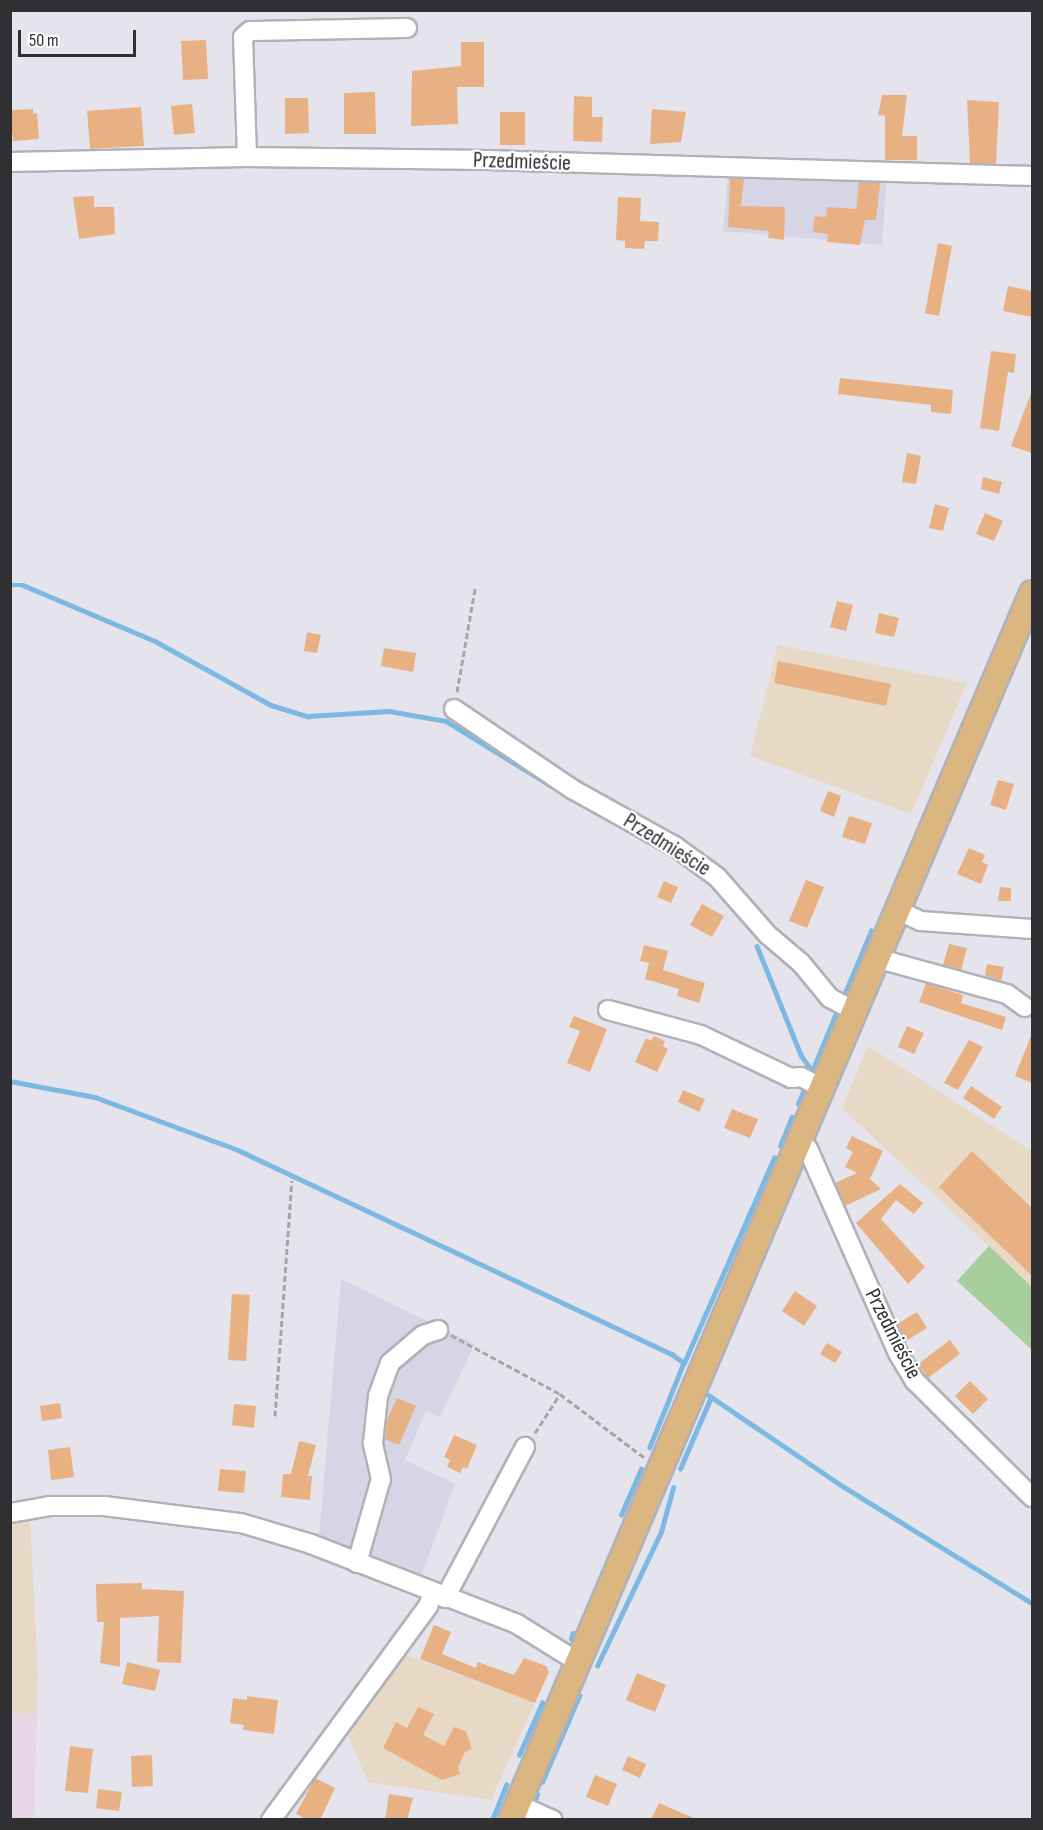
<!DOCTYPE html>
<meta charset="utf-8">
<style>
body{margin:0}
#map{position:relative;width:1043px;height:1830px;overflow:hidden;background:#e5e4ed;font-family:"Sofia Sans Condensed",sans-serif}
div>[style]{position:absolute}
.commercial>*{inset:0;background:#e8d9c6}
.built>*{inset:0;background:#d6d5e5}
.education>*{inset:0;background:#e8d5e5}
.green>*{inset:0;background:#a9ce9e}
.stream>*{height:4.5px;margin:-2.25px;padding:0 2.25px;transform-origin:2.25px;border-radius:2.25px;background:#7bb9e3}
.building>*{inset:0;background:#e8b184}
.path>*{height:3px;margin-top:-1.5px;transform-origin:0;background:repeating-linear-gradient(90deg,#a5a4ab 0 6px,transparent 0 9px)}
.roads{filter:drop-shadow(2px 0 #b1b1b9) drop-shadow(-2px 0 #b1b1b9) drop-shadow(0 2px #b1b1b9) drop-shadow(0 -2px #b1b1b9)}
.minor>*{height:18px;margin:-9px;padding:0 9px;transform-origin:9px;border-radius:9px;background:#fff}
.major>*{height:24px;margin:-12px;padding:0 12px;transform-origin:12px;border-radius:12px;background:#dcb680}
span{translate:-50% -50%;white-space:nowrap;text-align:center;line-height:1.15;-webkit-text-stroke:4.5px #fff;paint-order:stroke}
.street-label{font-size:22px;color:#303033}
.frame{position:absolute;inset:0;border:12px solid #303033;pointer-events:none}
.scale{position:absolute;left:18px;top:30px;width:118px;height:27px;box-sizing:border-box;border:3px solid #303033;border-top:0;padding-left:8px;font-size:18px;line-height:21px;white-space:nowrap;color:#303033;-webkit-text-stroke:4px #fff;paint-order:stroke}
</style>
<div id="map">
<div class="commercial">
<i style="clip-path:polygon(778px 645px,967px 683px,911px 814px,750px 756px)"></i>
<i style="clip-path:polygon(868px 1046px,1032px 1151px,1032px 1287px,842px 1108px)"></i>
<i style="clip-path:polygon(30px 1517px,38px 1673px,37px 1714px,11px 1713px,11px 1524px)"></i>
<i style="clip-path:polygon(400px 1653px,535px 1703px,491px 1800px,368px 1782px,345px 1729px)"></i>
</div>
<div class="built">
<i style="clip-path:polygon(728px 174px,887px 178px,882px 245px,723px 231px)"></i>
<i style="clip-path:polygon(341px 1279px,475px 1344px,440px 1417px,426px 1411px,405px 1460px,455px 1484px,421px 1577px,319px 1537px)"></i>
</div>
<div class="education">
<i style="clip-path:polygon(11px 1713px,37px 1714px,34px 1819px,11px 1819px)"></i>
</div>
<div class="green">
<i style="clip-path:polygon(989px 1246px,1032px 1287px,1032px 1350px,957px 1281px)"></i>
</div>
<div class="stream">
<i style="left:10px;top:585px;width:13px"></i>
<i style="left:23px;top:585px;width:143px;rotate:23deg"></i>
<i style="left:155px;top:641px;width:132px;rotate:28.9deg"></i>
<i style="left:271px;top:705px;width:39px;rotate:17deg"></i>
<i style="left:308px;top:716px;width:81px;rotate:-3.5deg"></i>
<i style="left:389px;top:711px;width:58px;rotate:10deg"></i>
<i style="left:446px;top:721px;width:143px;rotate:31.6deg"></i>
<i style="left:757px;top:946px;width:118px;rotate:68deg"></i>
<i style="left:801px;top:1055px;width:19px;rotate:55deg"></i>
<i style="left:842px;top:1000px;width:75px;rotate:-67.2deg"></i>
<i style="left:812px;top:1071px;width:65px;rotate:-67.4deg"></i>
<i style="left:10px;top:1081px;width:86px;rotate:10.7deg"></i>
<i style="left:95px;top:1097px;width:153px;rotate:20.3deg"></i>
<i style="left:238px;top:1150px;width:480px;rotate:25.2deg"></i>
<i style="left:672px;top:1354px;width:15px;rotate:37deg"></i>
<i style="left:684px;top:1363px;width:91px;rotate:112deg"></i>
<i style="left:798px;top:1104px;width:15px;rotate:-67deg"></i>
<i style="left:780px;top:1146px;width:31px;rotate:-68deg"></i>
<i style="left:684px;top:1363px;width:224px;rotate:-66.3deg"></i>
<i style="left:707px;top:1394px;width:166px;rotate:34.2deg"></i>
<i style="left:844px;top:1487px;width:221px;rotate:31.7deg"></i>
<i style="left:680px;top:1469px;width:78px;rotate:-66.7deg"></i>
<i style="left:621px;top:1515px;width:50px;rotate:-66.5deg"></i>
<i style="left:571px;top:1639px;width:6px;rotate:-72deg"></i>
<i style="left:597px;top:1666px;width:148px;rotate:-64.5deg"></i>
<i style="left:661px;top:1532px;width:46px;rotate:-74.7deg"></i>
<i style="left:519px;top:1755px;width:57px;rotate:-66.1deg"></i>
<i style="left:542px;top:1782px;width:94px;rotate:-66.7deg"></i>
<i style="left:534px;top:1802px;width:8px;rotate:-67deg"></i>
<i style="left:492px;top:1820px;width:38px;rotate:-68deg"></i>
</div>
<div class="building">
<i style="clip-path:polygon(206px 40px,208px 79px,183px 80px,181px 41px)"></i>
<i style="clip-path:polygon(461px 42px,484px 42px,484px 87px,457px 87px,458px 124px,411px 126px,412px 71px,461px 66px)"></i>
<i style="clip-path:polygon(375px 92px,376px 134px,344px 134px,344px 93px)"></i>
<i style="clip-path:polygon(882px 95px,907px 95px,902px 136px,917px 136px,917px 160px,885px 160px,885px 116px,878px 115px)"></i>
<i style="clip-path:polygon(574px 96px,592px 97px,592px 117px,603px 117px,602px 142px,573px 141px)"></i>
<i style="clip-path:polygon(285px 98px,308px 98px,309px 133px,285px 134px)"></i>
<i style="clip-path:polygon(967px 100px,999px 102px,996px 164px,970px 163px)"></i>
<i style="clip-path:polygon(192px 104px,195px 133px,174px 135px,171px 106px)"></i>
<i style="clip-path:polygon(141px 107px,144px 146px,90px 149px,87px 111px)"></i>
<i style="clip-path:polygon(33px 109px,33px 114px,37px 113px,39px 139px,13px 141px,10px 110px)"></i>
<i style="clip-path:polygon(652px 109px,686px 112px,681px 142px,650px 144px)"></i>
<i style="clip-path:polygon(500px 112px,525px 112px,525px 145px,500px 145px)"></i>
<i style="clip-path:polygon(730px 178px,744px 179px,741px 206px,785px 207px,784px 240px,768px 238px,769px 231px,728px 227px)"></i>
<i style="clip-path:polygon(859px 182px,880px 183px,876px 220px,865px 220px,860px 245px,827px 242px,828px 234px,813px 232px,815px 216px,826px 217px,827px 207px,856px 209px)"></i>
<i style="clip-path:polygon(94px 196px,94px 207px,114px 207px,115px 234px,79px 239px,73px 197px)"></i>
<i style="clip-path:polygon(618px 197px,641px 198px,640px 221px,659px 222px,658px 241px,645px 241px,644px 249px,625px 248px,625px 241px,616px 240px)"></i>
<i style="clip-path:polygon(938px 243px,952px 246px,939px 316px,925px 313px)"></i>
<i style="clip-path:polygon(1008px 286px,1032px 291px,1032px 317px,1003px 311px)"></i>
<i style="clip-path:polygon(991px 351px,1016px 354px,1014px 373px,1008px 372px,999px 431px,980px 428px)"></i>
<i style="clip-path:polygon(840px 378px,953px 390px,951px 414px,931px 412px,931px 405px,838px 394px)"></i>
<i style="clip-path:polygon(1031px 393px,1032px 393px,1032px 453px,1011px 446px)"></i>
<i style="clip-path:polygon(907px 453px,921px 456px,916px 484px,902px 482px)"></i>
<i style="clip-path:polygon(983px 477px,1002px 482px,999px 494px,981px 489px)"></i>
<i style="clip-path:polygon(935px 504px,949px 508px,943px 531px,929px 528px)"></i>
<i style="clip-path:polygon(985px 513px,1003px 521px,994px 541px,976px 534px)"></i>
<i style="clip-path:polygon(837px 601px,853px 605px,846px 631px,830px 627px)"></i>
<i style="clip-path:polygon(879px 613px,899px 618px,894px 637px,875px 633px)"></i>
<i style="clip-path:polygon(307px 632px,321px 635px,317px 653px,304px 651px)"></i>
<i style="clip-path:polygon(384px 648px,416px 653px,413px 672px,381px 666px)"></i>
<i style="clip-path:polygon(778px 661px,891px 684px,886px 706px,774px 683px)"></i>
<i style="clip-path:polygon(998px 780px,1014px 784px,1006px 810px,990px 805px)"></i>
<i style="clip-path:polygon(828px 791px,841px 796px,834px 817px,820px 811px)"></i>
<i style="clip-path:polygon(849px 816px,872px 823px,865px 844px,842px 837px)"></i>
<i style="clip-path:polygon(969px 848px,985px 855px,982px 862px,988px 865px,981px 884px,957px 874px)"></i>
<i style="clip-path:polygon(806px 880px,824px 887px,807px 928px,789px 921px)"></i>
<i style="clip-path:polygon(664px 881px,678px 887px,671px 903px,657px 897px)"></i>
<i style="clip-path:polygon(1000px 887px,1011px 888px,1011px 901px,998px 901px)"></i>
<i style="clip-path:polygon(702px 904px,724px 916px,712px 937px,690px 925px)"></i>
<i style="clip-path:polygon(949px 944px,967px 948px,961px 970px,943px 965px)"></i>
<i style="clip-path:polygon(644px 945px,668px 951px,663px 970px,705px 983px,699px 1003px,677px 996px,679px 989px,645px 979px,649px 963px,640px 961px)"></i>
<i style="clip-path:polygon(987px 964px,1004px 967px,1001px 981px,985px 976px)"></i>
<i style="clip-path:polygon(926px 983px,963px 995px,961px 1003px,1006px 1017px,1002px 1030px,919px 1002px)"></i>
<i style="clip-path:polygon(574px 1016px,607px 1029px,590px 1072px,567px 1063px,580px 1031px,569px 1027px)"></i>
<i style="clip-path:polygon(907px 1026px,924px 1033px,914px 1054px,898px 1047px)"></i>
<i style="clip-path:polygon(1032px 1033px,1032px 1083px,1015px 1076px)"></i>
<i style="clip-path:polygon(654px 1036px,665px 1041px,663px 1046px,668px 1049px,657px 1072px,635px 1062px,646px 1038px,651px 1041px)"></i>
<i style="clip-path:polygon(969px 1040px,983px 1047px,958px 1090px,944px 1083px)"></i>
<i style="clip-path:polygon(971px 1086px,1002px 1107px,994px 1119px,963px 1098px)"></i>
<i style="clip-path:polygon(683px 1090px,705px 1099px,699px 1112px,678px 1102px)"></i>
<i style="clip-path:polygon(732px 1109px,758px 1119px,750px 1138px,724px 1128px)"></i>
<i style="clip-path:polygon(852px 1136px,883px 1151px,870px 1179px,881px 1189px,845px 1206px,835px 1183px,857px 1173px,845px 1167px,853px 1152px,846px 1148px)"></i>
<i style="clip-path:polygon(972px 1151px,1032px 1208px,1032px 1276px,939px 1187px)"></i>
<i style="clip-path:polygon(900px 1184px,923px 1203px,914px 1214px,896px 1200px,881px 1219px,925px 1267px,908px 1284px,856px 1223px)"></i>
<i style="clip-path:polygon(795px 1291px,817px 1306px,804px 1326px,782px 1311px)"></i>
<i style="clip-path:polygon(232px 1294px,250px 1295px,246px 1361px,228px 1360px)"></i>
<i style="clip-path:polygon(917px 1312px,927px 1328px,906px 1341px,897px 1324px)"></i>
<i style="clip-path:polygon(950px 1340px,960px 1354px,928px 1378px,918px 1364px)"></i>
<i style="clip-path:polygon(827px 1343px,842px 1352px,835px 1363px,820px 1354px)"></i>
<i style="clip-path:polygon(970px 1381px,988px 1399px,973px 1414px,955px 1396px)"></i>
<i style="clip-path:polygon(397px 1398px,416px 1406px,399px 1445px,385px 1439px,387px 1420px)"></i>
<i style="clip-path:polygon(60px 1403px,62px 1418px,42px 1421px,40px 1406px)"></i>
<i style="clip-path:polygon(234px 1404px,256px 1406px,254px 1428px,232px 1425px)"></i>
<i style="clip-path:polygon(454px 1435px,477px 1445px,467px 1469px,463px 1467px,460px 1473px,447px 1467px,450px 1460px,444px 1457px)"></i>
<i style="clip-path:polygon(299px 1441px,316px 1445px,308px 1476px,312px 1476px,310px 1500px,281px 1497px,283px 1474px,291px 1474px)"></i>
<i style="clip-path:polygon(70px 1447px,74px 1477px,51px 1480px,48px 1450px)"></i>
<i style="clip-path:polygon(220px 1469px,246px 1471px,244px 1493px,218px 1491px)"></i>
<i style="clip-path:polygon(142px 1583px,142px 1589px,184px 1591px,181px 1663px,157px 1662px,159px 1616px,120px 1618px,120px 1667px,100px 1663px,104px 1622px,97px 1622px,96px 1584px)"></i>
<i style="clip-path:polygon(434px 1625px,451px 1632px,442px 1654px,476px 1668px,478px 1662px,514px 1675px,524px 1658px,546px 1666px,549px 1672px,535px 1703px,420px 1659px)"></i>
<i style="clip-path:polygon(127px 1662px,160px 1670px,155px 1691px,122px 1684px)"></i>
<i style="clip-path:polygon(637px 1673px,666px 1685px,655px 1712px,626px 1700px)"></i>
<i style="clip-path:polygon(247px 1696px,278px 1700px,274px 1734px,243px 1730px,244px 1725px,230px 1723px,233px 1698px,247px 1700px)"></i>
<i style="clip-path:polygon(418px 1707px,434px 1714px,423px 1735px,444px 1746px,454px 1727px,466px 1731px,472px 1749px,465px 1752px,458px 1767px,460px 1774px,442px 1780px,383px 1748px,396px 1722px,407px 1728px)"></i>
<i style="clip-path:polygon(70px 1746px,93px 1749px,88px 1793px,65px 1791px)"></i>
<i style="clip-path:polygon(152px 1755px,153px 1786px,132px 1787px,131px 1756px)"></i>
<i style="clip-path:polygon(628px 1756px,646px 1764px,640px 1778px,622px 1770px)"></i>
<i style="clip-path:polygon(595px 1775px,617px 1784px,608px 1806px,586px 1797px)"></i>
<i style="clip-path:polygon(315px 1778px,335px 1788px,320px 1820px,307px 1820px,296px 1814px)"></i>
<i style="clip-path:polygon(98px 1789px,122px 1792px,119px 1811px,96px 1808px)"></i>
<i style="clip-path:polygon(389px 1794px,413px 1798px,407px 1820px,385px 1820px)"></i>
<i style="clip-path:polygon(659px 1803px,698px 1820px,651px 1820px)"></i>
</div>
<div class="path">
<i style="left:457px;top:692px;width:105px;rotate:-80.1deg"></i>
<i style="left:451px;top:1335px;width:124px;rotate:28.4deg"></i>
<i style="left:275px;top:1416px;width:236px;rotate:-85.9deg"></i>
<i style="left:535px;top:1433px;width:46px;rotate:-57.3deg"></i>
<i style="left:560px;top:1394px;width:106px;rotate:37deg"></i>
</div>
<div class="roads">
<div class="minor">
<i style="left:247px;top:157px;width:120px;rotate:-91.9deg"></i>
<i style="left:243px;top:37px;width:9px;rotate:-41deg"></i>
<i style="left:250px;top:31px;width:157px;rotate:-1.1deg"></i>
<i style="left:10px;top:162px;width:237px;rotate:-1.2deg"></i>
<i style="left:247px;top:157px;width:241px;rotate:0.7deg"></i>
<i style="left:488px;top:160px;width:544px;rotate:1.68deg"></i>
<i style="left:454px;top:709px;width:143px;rotate:34.1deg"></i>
<i style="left:572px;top:789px;width:119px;rotate:29.1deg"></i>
<i style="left:676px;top:847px;width:51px;rotate:36.2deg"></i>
<i style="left:717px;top:877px;width:77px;rotate:48.7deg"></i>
<i style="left:768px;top:935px;width:43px;rotate:40.3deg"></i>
<i style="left:801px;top:963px;width:45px;rotate:50.4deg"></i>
<i style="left:830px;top:998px;width:27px;rotate:28deg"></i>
<i style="left:897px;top:910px;width:26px;rotate:25deg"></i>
<i style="left:921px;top:921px;width:111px;rotate:4.1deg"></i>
<i style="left:876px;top:958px;width:136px;rotate:15.4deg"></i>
<i style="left:1007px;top:994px;width:22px;rotate:36deg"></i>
<i style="left:608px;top:1010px;width:96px;rotate:15deg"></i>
<i style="left:701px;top:1035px;width:100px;rotate:25.5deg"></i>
<i style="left:791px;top:1078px;width:10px;rotate:-6deg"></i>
<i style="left:801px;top:1077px;width:22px;rotate:27deg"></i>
<i style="left:799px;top:1138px;width:14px;rotate:51deg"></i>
<i style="left:808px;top:1149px;width:223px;rotate:66.2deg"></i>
<i style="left:898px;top:1353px;width:33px;rotate:59deg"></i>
<i style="left:915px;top:1381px;width:165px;rotate:44.8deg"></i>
<i style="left:10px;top:1513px;width:40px;rotate:-10deg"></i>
<i style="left:49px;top:1506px;width:55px"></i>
<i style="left:104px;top:1506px;width:138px;rotate:7.1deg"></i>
<i style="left:241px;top:1523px;width:73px;rotate:16.7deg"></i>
<i style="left:311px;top:1544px;width:221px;rotate:21.2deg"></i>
<i style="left:517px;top:1624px;width:72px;rotate:31.9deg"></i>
<i style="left:357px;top:1563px;width:87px;rotate:-74.1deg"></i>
<i style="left:381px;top:1479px;width:37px;rotate:-103deg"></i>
<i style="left:373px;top:1443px;width:47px;rotate:-83.9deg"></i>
<i style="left:378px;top:1396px;width:35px;rotate:-70deg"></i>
<i style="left:390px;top:1363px;width:43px;rotate:-40.3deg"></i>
<i style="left:423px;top:1335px;width:16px;rotate:-18deg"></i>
<i style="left:445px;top:1598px;width:171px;rotate:-62.1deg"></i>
<i style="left:517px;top:1804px;width:39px;rotate:24deg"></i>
<i style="left:271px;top:1820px;width:265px;rotate:-53.7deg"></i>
<i style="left:428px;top:1606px;width:13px;rotate:-67deg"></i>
</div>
<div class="major">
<i style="left:511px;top:1820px;width:1333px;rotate:-66.99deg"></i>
</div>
</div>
<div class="street-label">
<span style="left:522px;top:162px;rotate:2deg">Przedmieście</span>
<span style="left:667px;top:845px;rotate:32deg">Przedmieście</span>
<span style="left:893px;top:1334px;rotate:63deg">Przedmieście</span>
</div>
<div class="frame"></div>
<div class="scale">50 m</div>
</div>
